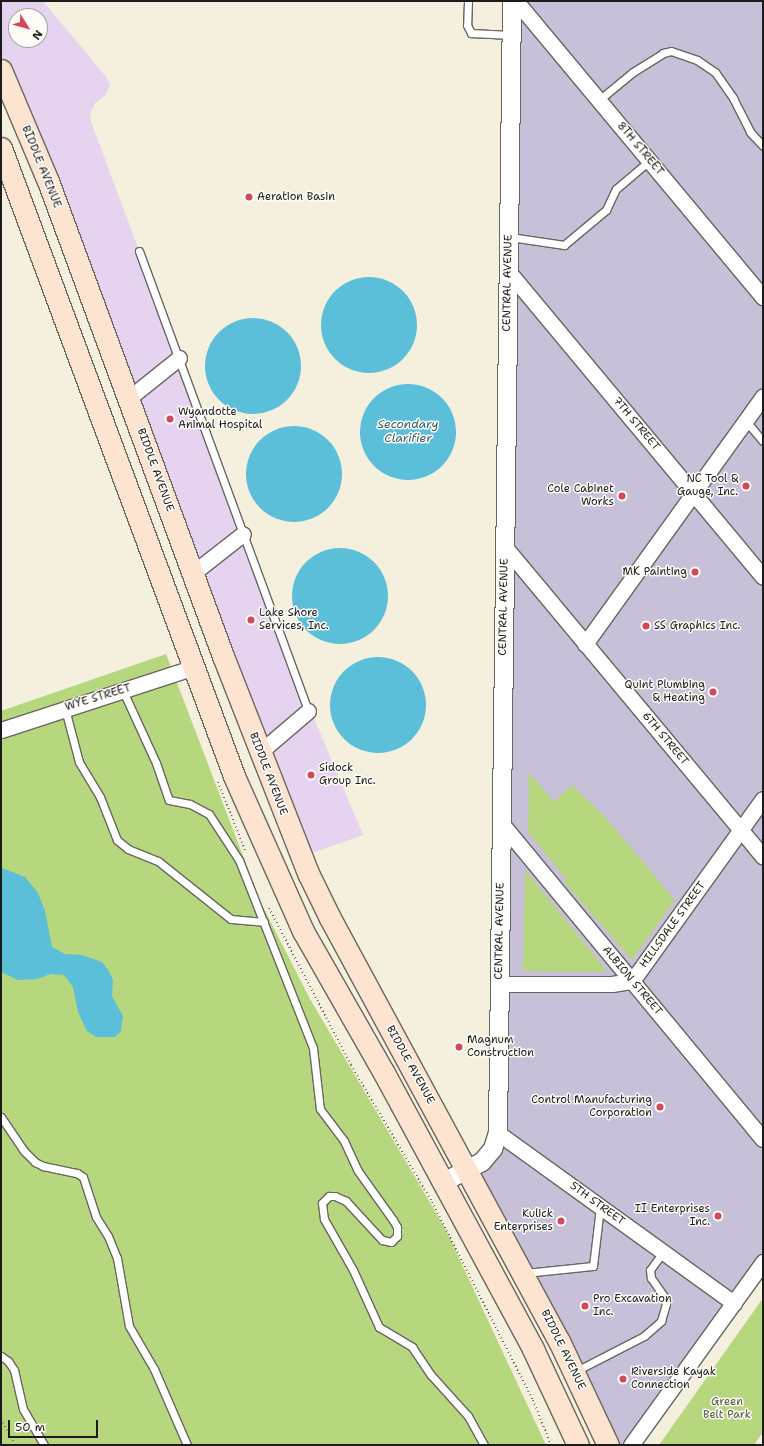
<!DOCTYPE html>
<style>
body{margin:0}
#map{position:relative;width:764px;height:1446px;overflow:hidden;background:#f5efdd;font-family:"Shantell Sans",sans-serif}
div>[style]{position:absolute}
.built>*{inset:0;background:#e5d3f0}
.industrial>*{inset:0;background:#c7c0d8}
.green>*{inset:0;background:#b7d77e}
.water>*{inset:0;background:#5bbfd9}
.round{border-radius:50%}
.path>*{height:2px;margin-top:-1px;transform-origin:0;background:repeating-linear-gradient(90deg,#686660 0 1px,transparent 0 4px)}
.roads{filter:drop-shadow(1px 0 #686660) drop-shadow(-1px 0 #686660) drop-shadow(0 1px #686660) drop-shadow(0 -1px #686660)}
.service>*{height:7px;margin:-3.5px;padding:0 3.5px;transform-origin:3.5px;border-radius:3.5px;background:#fff}
.minor>*{height:15px;margin:-7.5px;padding:0 7.5px;transform-origin:7.5px;border-radius:7.5px;background:#fff}
.tertiary>*{height:18px;margin:-9px;padding:0 9px;transform-origin:9px;border-radius:9px;background:#fff}
.secondary>*{height:21px;margin:-10.5px;padding:0 10.5px;transform-origin:10.5px;border-radius:10.5px;background:#fde4d1}
.dots>*{width:11px;height:11px;translate:-50% -50%;box-sizing:border-box;border:2px solid #fdfcf7;border-radius:50%}
span{translate:-50% -50%;white-space:nowrap;text-align:center;line-height:1.15;-webkit-text-stroke:3px #fdfcf7;paint-order:stroke}
.street-label{font-size:11px;color:#1c1c1c}
.poi-label{font-size:11px;color:#1c1c1c}
.left{translate:0 -50%;text-align:left}
.right{translate:-100% -50%;text-align:right}
.park-label{font-size:11px;color:#525d3e}
.water-label{font-size:12px;color:#355d68;font-style:italic}
.frame{position:absolute;inset:0;border:2px solid #1c1c1c;pointer-events:none}
.north{position:absolute;left:8px;top:8px;width:40px;height:40px;box-sizing:border-box;background:#fdfcf7;border:1px solid #a3a29f;border-radius:50%;rotate:127deg;font-size:11px;font-weight:700;line-height:16px;text-align:center;color:#1c1c1c}
.north::after{content:'';display:block;margin:auto;width:14px;height:18px;background:#d1495b;clip-path:polygon(50% 0,100% 100%,50% 72%,0 100%)}
.scale{position:absolute;left:8px;top:1420px;width:90px;height:18px;box-sizing:border-box;border:2px solid #1c1c1c;border-top:0;padding-left:5px;font-size:12px;line-height:14px;white-space:nowrap;color:#1c1c1c;-webkit-text-stroke:3px #fdfcf7;paint-order:stroke}
</style>
<div id="map">
<div class="built">
<i style="clip-path:polygon(evenodd,1px 1px,43px 1px,107px 78px,110px 85px,106px 95px,95px 103px,90px 113px,91px 122px,311px 711px,363px 835px,301px 857px,1px 69px,1px 1px,16px 16px,40px 16px,40px 40px,16px 40px,16px 16px)"></i>
</div>
<div class="industrial">
<i style="clip-path:polygon(512px 1px,763px 1px,763px 1262px,631px 1445px,608px 1445px,475px 1167px,493px 1149px)"></i>
</div>
<div class="green">
<i style="clip-path:polygon(166px 654px,261px 903px,310px 999px,445px 1228px,546px 1445px,1px 1445px,1px 711px)"></i>
<i style="clip-path:polygon(529px 772px,554px 802px,572px 785px,606px 818px,675px 900px,632px 960px,564px 882px,567px 880px,528px 832px)"></i>
<i style="clip-path:polygon(525px 870px,606px 970px,604px 972px,523px 971px)"></i>
<i style="clip-path:polygon(763px 1298px,763px 1432px,754px 1445px,659px 1445px)"></i>
</div>
<div class="water">
<i class="round" style="left:321px;top:277px;width:96px;height:96px"></i>
<i class="round" style="left:205px;top:318px;width:96px;height:96px"></i>
<i class="round" style="left:360px;top:384px;width:96px;height:96px"></i>
<i class="round" style="left:246px;top:426px;width:96px;height:96px"></i>
<i class="round" style="left:292px;top:548px;width:96px;height:96px"></i>
<i class="round" style="left:330px;top:657px;width:96px;height:96px"></i>
<i style="clip-path:polygon(2px 868px,25px 877px,38px 893px,45px 911px,52px 947px,65px 954px,82px 955px,102px 962px,109px 971px,113px 980px,112px 996px,123px 1016px,121px 1031px,115px 1037px,96px 1037px,87px 1031px,78px 1012px,73px 987px,64px 975px,51px 974px,37px 979px,18px 980px,1px 972px)"></i>
</div>
<div class="path">
<i style="left:218px;top:782px;width:73px;rotate:68.3deg"></i>
<i style="left:269px;top:908px;width:177px;rotate:62.4deg"></i>
<i style="left:351px;top:1065px;width:159px;rotate:59.4deg"></i>
<i style="left:432px;top:1202px;width:222px;rotate:63deg"></i>
<i style="left:533px;top:1400px;width:48px;rotate:68.2deg"></i>
<i style="left:1px;top:1419px;width:30px;rotate:62deg"></i>
</div>
<div class="roads">
<div class="service">
<i style="left:468px;top:1px;width:24px;rotate:92deg"></i>
<i style="left:467px;top:25px;width:9px;rotate:63deg"></i>
<i style="left:471px;top:33px;width:40px;rotate:2.9deg"></i>
<i style="left:599px;top:100px;width:44px;rotate:-39.5deg"></i>
<i style="left:633px;top:72px;width:36px;rotate:-32deg"></i>
<i style="left:663px;top:53px;width:8px;rotate:-14deg"></i>
<i style="left:671px;top:51px;width:28px;rotate:19deg"></i>
<i style="left:697px;top:60px;width:22px;rotate:34deg"></i>
<i style="left:715px;top:72px;width:32px;rotate:55deg"></i>
<i style="left:733px;top:98px;width:38px;rotate:63deg"></i>
<i style="left:750px;top:132px;width:19px;rotate:47deg"></i>
<i style="left:510px;top:237px;width:55px;rotate:8.4deg"></i>
<i style="left:564px;top:245px;width:55px;rotate:-39.8deg"></i>
<i style="left:606px;top:210px;width:23px;rotate:-65deg"></i>
<i style="left:616px;top:189px;width:43px;rotate:-40.3deg"></i>
<i style="left:139px;top:251px;width:490px;rotate:69.8deg"></i>
<i style="left:746px;top:421px;width:26px;rotate:50deg"></i>
<i style="left:123px;top:691px;width:79px;rotate:65.4deg"></i>
<i style="left:156px;top:763px;width:39px;rotate:71deg"></i>
<i style="left:169px;top:800px;width:21px;rotate:11deg"></i>
<i style="left:190px;top:804px;width:21px;rotate:28deg"></i>
<i style="left:209px;top:814px;width:55px;rotate:56.9deg"></i>
<i style="left:239px;top:860px;width:202px;rotate:68.5deg"></i>
<i style="left:313px;top:1048px;width:61px;rotate:83.5deg"></i>
<i style="left:320px;top:1109px;width:40px;rotate:53deg"></i>
<i style="left:344px;top:1141px;width:33px;rotate:65deg"></i>
<i style="left:358px;top:1171px;width:60px;rotate:54.5deg"></i>
<i style="left:393px;top:1220px;width:8px;rotate:60deg"></i>
<i style="left:397px;top:1227px;width:9px;rotate:90deg"></i>
<i style="left:397px;top:1236px;width:8px;rotate:135deg"></i>
<i style="left:391px;top:1242px;width:9px;rotate:-167deg"></i>
<i style="left:382px;top:1240px;width:53px;rotate:-132.7deg"></i>
<i style="left:346px;top:1201px;width:12px;rotate:-156deg"></i>
<i style="left:335px;top:1196px;width:6px;rotate:180deg"></i>
<i style="left:329px;top:1196px;width:10px;rotate:135deg"></i>
<i style="left:322px;top:1203px;width:16px;rotate:83deg"></i>
<i style="left:324px;top:1219px;width:59px;rotate:60.4deg"></i>
<i style="left:353px;top:1270px;width:63px;rotate:65.5deg"></i>
<i style="left:379px;top:1327px;width:39px;rotate:31deg"></i>
<i style="left:412px;top:1347px;width:34px;rotate:56deg"></i>
<i style="left:431px;top:1375px;width:55px;rotate:47.9deg"></i>
<i style="left:468px;top:1416px;width:33px;rotate:61deg"></i>
<i style="left:65px;top:709px;width:55px;rotate:75.2deg"></i>
<i style="left:79px;top:762px;width:41px;rotate:59deg"></i>
<i style="left:100px;top:797px;width:46px;rotate:68.4deg"></i>
<i style="left:117px;top:840px;width:14px;rotate:39deg"></i>
<i style="left:128px;top:849px;width:32px;rotate:22deg"></i>
<i style="left:158px;top:861px;width:93px;rotate:38.5deg"></i>
<i style="left:231px;top:919px;width:33px;rotate:5deg"></i>
<i style="left:1px;top:1117px;width:41px;rotate:55.9deg"></i>
<i style="left:24px;top:1151px;width:16px;rotate:45deg"></i>
<i style="left:35px;top:1162px;width:9px;rotate:27deg"></i>
<i style="left:43px;top:1166px;width:35px;rotate:12deg"></i>
<i style="left:77px;top:1173px;width:7px;rotate:34deg"></i>
<i style="left:83px;top:1177px;width:42px;rotate:72deg"></i>
<i style="left:96px;top:1217px;width:22px;rotate:58deg"></i>
<i style="left:108px;top:1236px;width:24px;rotate:68deg"></i>
<i style="left:117px;top:1258px;width:69px;rotate:80deg"></i>
<i style="left:129px;top:1326px;width:50px;rotate:59.8deg"></i>
<i style="left:154px;top:1369px;width:83px;rotate:66.5deg"></i>
<i style="left:525px;top:1273px;width:68px;rotate:-5.9deg"></i>
<i style="left:593px;top:1266px;width:59px;rotate:-83.2deg"></i>
<i style="left:1px;top:1356px;width:9px;rotate:36deg"></i>
<i style="left:8px;top:1361px;width:11px;rotate:56deg"></i>
<i style="left:14px;top:1370px;width:40px;rotate:77deg"></i>
<i style="left:23px;top:1409px;width:42px;rotate:59.7deg"></i>
<i style="left:576px;top:1371px;width:76px;rotate:-27.2deg"></i>
<i style="left:644px;top:1336px;width:23px;rotate:-41deg"></i>
<i style="left:661px;top:1321px;width:18px;rotate:-74deg"></i>
<i style="left:666px;top:1304px;width:9px;rotate:-108deg"></i>
<i style="left:663px;top:1295px;width:21px;rotate:-125deg"></i>
<i style="left:651px;top:1278px;width:8px;rotate:-97deg"></i>
<i style="left:650px;top:1270px;width:22px;rotate:-54deg"></i>
</div>
<div class="minor">
<i style="left:516px;top:1px;width:386px;rotate:50.2deg"></i>
<i style="left:508px;top:271px;width:398px;rotate:50.2deg"></i>
<i style="left:129px;top:398px;width:64px;rotate:-38.7deg"></i>
<i style="left:505px;top:547px;width:403px;rotate:50.2deg"></i>
<i style="left:193px;top:573px;width:63px;rotate:-38deg"></i>
<i style="left:585px;top:644px;width:305px;rotate:-54.3deg"></i>
<i style="left:1px;top:730px;width:204px;rotate:-18deg"></i>
<i style="left:260px;top:752px;width:63px;rotate:-40.5deg"></i>
<i style="left:502px;top:824px;width:409px;rotate:50.4deg"></i>
<i style="left:500px;top:984px;width:112px"></i>
<i style="left:612px;top:984px;width:20px;rotate:-9deg"></i>
<i style="left:632px;top:981px;width:224px;rotate:-54.3deg"></i>
<i style="left:498px;top:1133px;width:291px;rotate:35.8deg"></i>
<i style="left:631px;top:1445px;width:226px;rotate:-54.2deg"></i>
</div>
<div class="tertiary">
<i style="left:442px;top:1183px;width:45px;rotate:-27.7deg"></i>
<i style="left:482px;top:1162px;width:17px;rotate:-50deg"></i>
<i style="left:493px;top:1149px;width:17px;rotate:-73deg"></i>
<i style="left:498px;top:1133px;width:1132px;rotate:-89.29deg"></i>
</div>
<div class="secondary">
<i style="left:1px;top:70px;width:121px;rotate:67.1deg"></i>
<i style="left:48px;top:181px;width:506px;rotate:69.78deg"></i>
<i style="left:223px;top:656px;width:235px;rotate:68.6deg"></i>
<i style="left:309px;top:875px;width:48px;rotate:64deg"></i>
<i style="left:330px;top:918px;width:481px;rotate:61.6deg"></i>
<i style="left:559px;top:1341px;width:115px;rotate:64.8deg"></i>
<i style="left:1px;top:148px;width:670px;rotate:69.64deg"></i>
<i style="left:234px;top:776px;width:170px;rotate:66deg"></i>
<i style="left:303px;top:931px;width:163px;rotate:60.3deg"></i>
<i style="left:384px;top:1073px;width:314px;rotate:61.6deg"></i>
<i style="left:533px;top:1349px;width:106px;rotate:64.9deg"></i>
</div>
</div>
<div class="dots">
<i style="left:249px;top:197px;background:#d1495b"></i>
<i style="left:170px;top:419px;background:#d1495b"></i>
<i style="left:746px;top:486px;background:#d1495b"></i>
<i style="left:622px;top:496px;background:#d1495b"></i>
<i style="left:695px;top:572px;background:#d1495b"></i>
<i style="left:251px;top:620px;background:#d1495b"></i>
<i style="left:646px;top:626px;background:#d1495b"></i>
<i style="left:713px;top:692px;background:#d1495b"></i>
<i style="left:311px;top:775px;background:#d1495b"></i>
<i style="left:459px;top:1047px;background:#d1495b"></i>
<i style="left:660px;top:1107px;background:#d1495b"></i>
<i style="left:718px;top:1216px;background:#d1495b"></i>
<i style="left:561px;top:1221px;background:#d1495b"></i>
<i style="left:585px;top:1306px;background:#d1495b"></i>
<i style="left:623px;top:1379px;background:#d1495b"></i>
</div>
<div class="street-label">
<span style="left:640px;top:149px;rotate:50deg">8TH STREET</span>
<span style="left:41px;top:167px;rotate:68deg">BIDDLE AVENUE</span>
<span style="left:508px;top:283px;rotate:-89deg">CENTRAL AVENUE</span>
<span style="left:636px;top:424px;rotate:50deg">7TH STREET</span>
<span style="left:155px;top:470px;rotate:70deg">BIDDLE AVENUE</span>
<span style="left:504px;top:607px;rotate:-89deg">CENTRAL AVENUE</span>
<span style="left:98px;top:698px;rotate:-17deg">WYE STREET</span>
<span style="left:665px;top:739px;rotate:50deg">6TH STREET</span>
<span style="left:268px;top:774px;rotate:69deg">BIDDLE AVENUE</span>
<span style="left:673px;top:925px;rotate:-54deg">HILLSDALE STREET</span>
<span style="left:500px;top:931px;rotate:-89deg">CENTRAL AVENUE</span>
<span style="left:632px;top:981px;rotate:50deg">ALBION STREET</span>
<span style="left:410px;top:1065px;rotate:61deg">BIDDLE AVENUE</span>
<span style="left:597px;top:1204px;rotate:36deg">5TH STREET</span>
<span style="left:563px;top:1350px;rotate:64deg">BIDDLE AVENUE</span>
</div>
<div class="poi-label">
<span class="left" style="left:257px;top:197px">Aeration Basin</span>
<span class="left" style="left:178px;top:419px">Wyandotte<br>Animal Hospital</span>
<span class="right" style="left:738px;top:486px">NC Tool &amp;<br>Gauge, Inc.</span>
<span class="right" style="left:614px;top:496px">Cole Cabinet<br>Works</span>
<span class="right" style="left:687px;top:572px">MK Painting</span>
<span class="left" style="left:259px;top:620px">Lake Shore<br>Services, Inc.</span>
<span class="left" style="left:654px;top:626px">SS Graphics Inc.</span>
<span class="right" style="left:705px;top:692px">Quint Plumbing<br>&amp; Heating</span>
<span class="left" style="left:319px;top:775px">Sidock<br>Group Inc.</span>
<span class="left" style="left:467px;top:1047px">Magnum<br>Construction</span>
<span class="right" style="left:652px;top:1107px">Control Manufacturing<br>Corporation</span>
<span class="right" style="left:710px;top:1216px">II Enterprises<br>Inc.</span>
<span class="right" style="left:553px;top:1221px">Kulick<br>Enterprises</span>
<span class="left" style="left:593px;top:1306px">Pro Excavation<br>Inc.</span>
<span class="left" style="left:631px;top:1379px">Riverside Kayak<br>Connection</span>
</div>
<div class="park-label">
<span style="left:727px;top:1409px">Green<br>Belt Park</span>
</div>
<div class="water-label">
<span style="left:408px;top:432px">Secondary<br>Clarifier</span>
</div>
<div class="frame"></div>
<div class="north">N</div>
<div class="scale">50 m</div>
</div>
